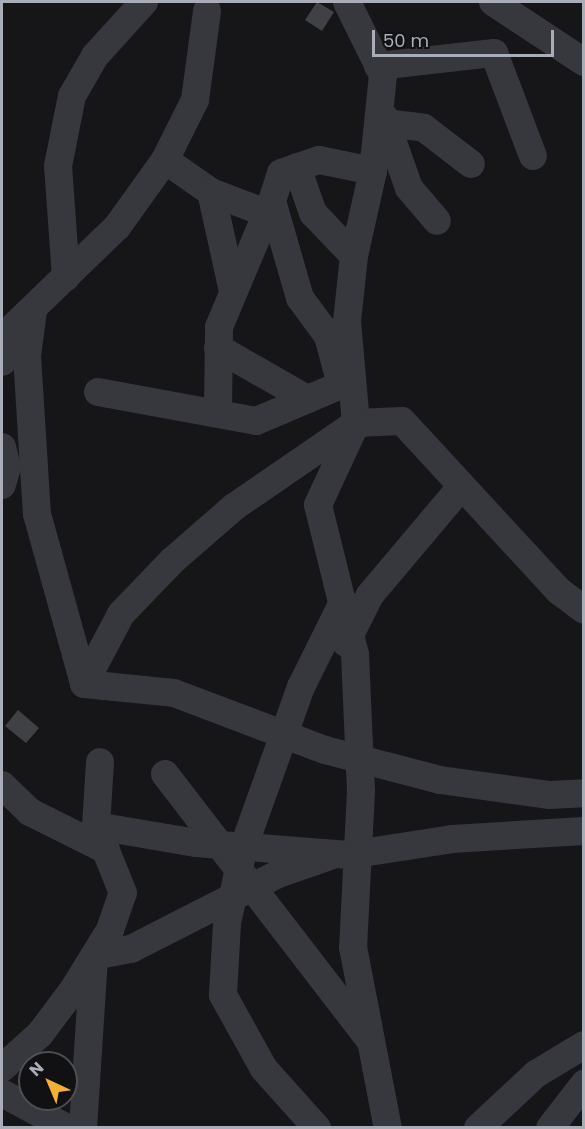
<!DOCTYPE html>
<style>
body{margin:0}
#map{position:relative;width:585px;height:1129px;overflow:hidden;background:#161618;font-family:Poppins,sans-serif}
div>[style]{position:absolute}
.building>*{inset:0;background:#404145}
.minor>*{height:28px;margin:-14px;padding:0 14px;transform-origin:14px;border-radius:14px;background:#37383d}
span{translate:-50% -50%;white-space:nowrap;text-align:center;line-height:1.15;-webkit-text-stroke:4.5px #111113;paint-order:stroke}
.frame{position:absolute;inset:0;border:3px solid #a8adb8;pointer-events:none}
.north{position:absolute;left:18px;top:1051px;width:60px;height:60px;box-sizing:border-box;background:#111113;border:2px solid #4d4f55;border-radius:50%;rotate:316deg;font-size:16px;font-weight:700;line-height:24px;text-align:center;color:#a8adb8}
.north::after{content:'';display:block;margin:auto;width:21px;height:27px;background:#f2b134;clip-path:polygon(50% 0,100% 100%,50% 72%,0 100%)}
.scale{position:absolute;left:372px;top:30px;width:182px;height:27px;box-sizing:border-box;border:3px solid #a8adb8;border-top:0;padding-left:8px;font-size:18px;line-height:21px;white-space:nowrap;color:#a8adb8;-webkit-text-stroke:4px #111113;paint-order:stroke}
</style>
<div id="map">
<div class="building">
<i style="clip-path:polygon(317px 2px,334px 12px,322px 31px,305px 20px)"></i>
<i style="clip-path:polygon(18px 710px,39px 728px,26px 743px,5px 726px)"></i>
</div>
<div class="minor">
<i style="left:347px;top:2px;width:81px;rotate:63.7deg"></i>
<i style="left:383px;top:75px;width:97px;rotate:95.9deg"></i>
<i style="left:373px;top:171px;width:87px;rotate:102.6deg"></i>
<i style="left:354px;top:256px;width:65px;rotate:96.1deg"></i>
<i style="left:347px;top:321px;width:102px;rotate:85deg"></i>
<i style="left:356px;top:423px;width:46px;rotate:-2.5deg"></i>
<i style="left:402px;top:421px;width:231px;rotate:47.3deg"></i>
<i style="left:559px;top:591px;width:31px;rotate:37deg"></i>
<i style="left:493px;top:2px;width:109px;rotate:33.4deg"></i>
<i style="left:378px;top:66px;width:117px;rotate:-6.4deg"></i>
<i style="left:494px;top:53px;width:110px;rotate:69.3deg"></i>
<i style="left:384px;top:117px;width:75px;rotate:70.6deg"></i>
<i style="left:409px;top:188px;width:43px;rotate:49.7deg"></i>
<i style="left:386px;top:123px;width:38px;rotate:7deg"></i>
<i style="left:424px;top:128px;width:59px;rotate:37.5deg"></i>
<i style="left:165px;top:160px;width:56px;rotate:34.8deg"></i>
<i style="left:211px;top:192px;width:101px;rotate:77.5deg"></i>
<i style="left:297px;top:167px;width:49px;rotate:70.8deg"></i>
<i style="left:313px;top:213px;width:59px;rotate:46.4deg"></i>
<i style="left:211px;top:192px;width:59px;rotate:20.9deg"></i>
<i style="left:272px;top:201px;width:29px;rotate:-72deg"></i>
<i style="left:281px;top:173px;width:40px;rotate:-18.9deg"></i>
<i style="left:319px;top:160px;width:55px;rotate:11.5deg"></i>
<i style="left:66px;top:277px;width:111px;rotate:-94.1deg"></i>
<i style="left:58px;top:166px;width:71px;rotate:-78.7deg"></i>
<i style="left:72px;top:96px;width:46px;rotate:-60.1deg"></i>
<i style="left:95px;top:56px;width:73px;rotate:-47.8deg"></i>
<i style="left:33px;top:310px;width:46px;rotate:97.4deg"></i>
<i style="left:27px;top:356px;width:158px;rotate:86.4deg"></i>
<i style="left:37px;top:514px;width:176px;rotate:74.5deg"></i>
<i style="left:218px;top:348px;width:103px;rotate:29.8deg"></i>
<i style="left:2px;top:362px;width:27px;rotate:-84deg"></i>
<i style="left:5px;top:335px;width:156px;rotate:-44deg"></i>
<i style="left:117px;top:227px;width:82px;rotate:-54.4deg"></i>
<i style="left:165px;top:160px;width:67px;rotate:-63.4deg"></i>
<i style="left:195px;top:100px;width:90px;rotate:-82.3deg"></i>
<i style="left:98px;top:392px;width:161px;rotate:10.4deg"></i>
<i style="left:256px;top:421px;width:92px;rotate:-23deg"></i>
<i style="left:218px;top:412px;width:85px;rotate:-89.3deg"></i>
<i style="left:219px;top:327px;width:137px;rotate:-67.2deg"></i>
<i style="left:272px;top:201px;width:101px;rotate:73.9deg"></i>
<i style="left:300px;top:298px;width:47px;rotate:53.6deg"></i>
<i style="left:328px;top:336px;width:38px;rotate:75deg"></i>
<i style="left:2px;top:447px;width:21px;rotate:76deg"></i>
<i style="left:7px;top:467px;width:19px;rotate:106deg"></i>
<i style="left:346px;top:643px;width:54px;rotate:-63.4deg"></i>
<i style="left:370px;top:595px;width:140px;rotate:-49.9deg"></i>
<i style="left:84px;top:684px;width:79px;rotate:-62.1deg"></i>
<i style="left:121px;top:614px;width:74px;rotate:-46.1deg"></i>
<i style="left:172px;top:561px;width:82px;rotate:-41.1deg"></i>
<i style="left:234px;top:507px;width:148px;rotate:-34.5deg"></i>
<i style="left:356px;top:423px;width:90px;rotate:114.9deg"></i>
<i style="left:318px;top:505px;width:154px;rotate:76.1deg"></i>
<i style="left:355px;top:654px;width:137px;rotate:87.5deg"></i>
<i style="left:361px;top:791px;width:156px;rotate:92.9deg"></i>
<i style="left:353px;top:947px;width:184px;rotate:79.1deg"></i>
<i style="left:84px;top:684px;width:90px;rotate:5.7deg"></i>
<i style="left:174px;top:693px;width:161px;rotate:20.7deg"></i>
<i style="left:325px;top:750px;width:119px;rotate:14.6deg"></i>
<i style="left:440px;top:780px;width:111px;rotate:7.8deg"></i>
<i style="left:550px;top:795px;width:34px;rotate:-3deg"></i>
<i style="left:165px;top:774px;width:336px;rotate:52.4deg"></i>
<i style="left:2px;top:785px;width:39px;rotate:44deg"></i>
<i style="left:30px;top:812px;width:85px;rotate:26.6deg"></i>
<i style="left:96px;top:826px;width:101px;rotate:9.6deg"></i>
<i style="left:196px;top:843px;width:153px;rotate:4.5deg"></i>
<i style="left:349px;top:855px;width:104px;rotate:-8.8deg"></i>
<i style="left:452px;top:839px;width:132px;rotate:-3.5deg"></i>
<i style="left:2px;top:1068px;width:51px;rotate:-41.8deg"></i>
<i style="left:40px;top:1034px;width:55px;rotate:-53.1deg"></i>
<i style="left:73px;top:990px;width:70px;rotate:-58.3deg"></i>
<i style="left:110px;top:930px;width:39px;rotate:-71deg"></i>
<i style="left:123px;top:893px;width:72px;rotate:-111.9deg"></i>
<i style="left:96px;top:826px;width:64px;rotate:-86.4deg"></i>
<i style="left:2px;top:1093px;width:74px;rotate:28.3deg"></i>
<i style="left:83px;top:1128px;width:172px;rotate:-86.3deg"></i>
<i style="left:94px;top:956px;width:38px;rotate:-11deg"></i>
<i style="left:131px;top:949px;width:165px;rotate:-27deg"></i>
<i style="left:278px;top:874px;width:55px;rotate:-19.1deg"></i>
<i style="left:317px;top:1128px;width:79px;rotate:-131.9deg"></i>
<i style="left:264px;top:1069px;width:85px;rotate:-119deg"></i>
<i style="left:223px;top:995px;width:72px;rotate:-86.8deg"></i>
<i style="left:227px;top:923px;width:79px;rotate:-77.6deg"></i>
<i style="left:244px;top:846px;width:169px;rotate:-70.3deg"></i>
<i style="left:301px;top:687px;width:95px;rotate:-63.7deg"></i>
<i style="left:478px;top:1128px;width:79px;rotate:-43deg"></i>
<i style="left:536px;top:1074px;width:56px;rotate:-31.1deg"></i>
<i style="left:550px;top:1128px;width:56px;rotate:-52.3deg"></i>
</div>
<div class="frame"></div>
<div class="north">N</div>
<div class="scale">50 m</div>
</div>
